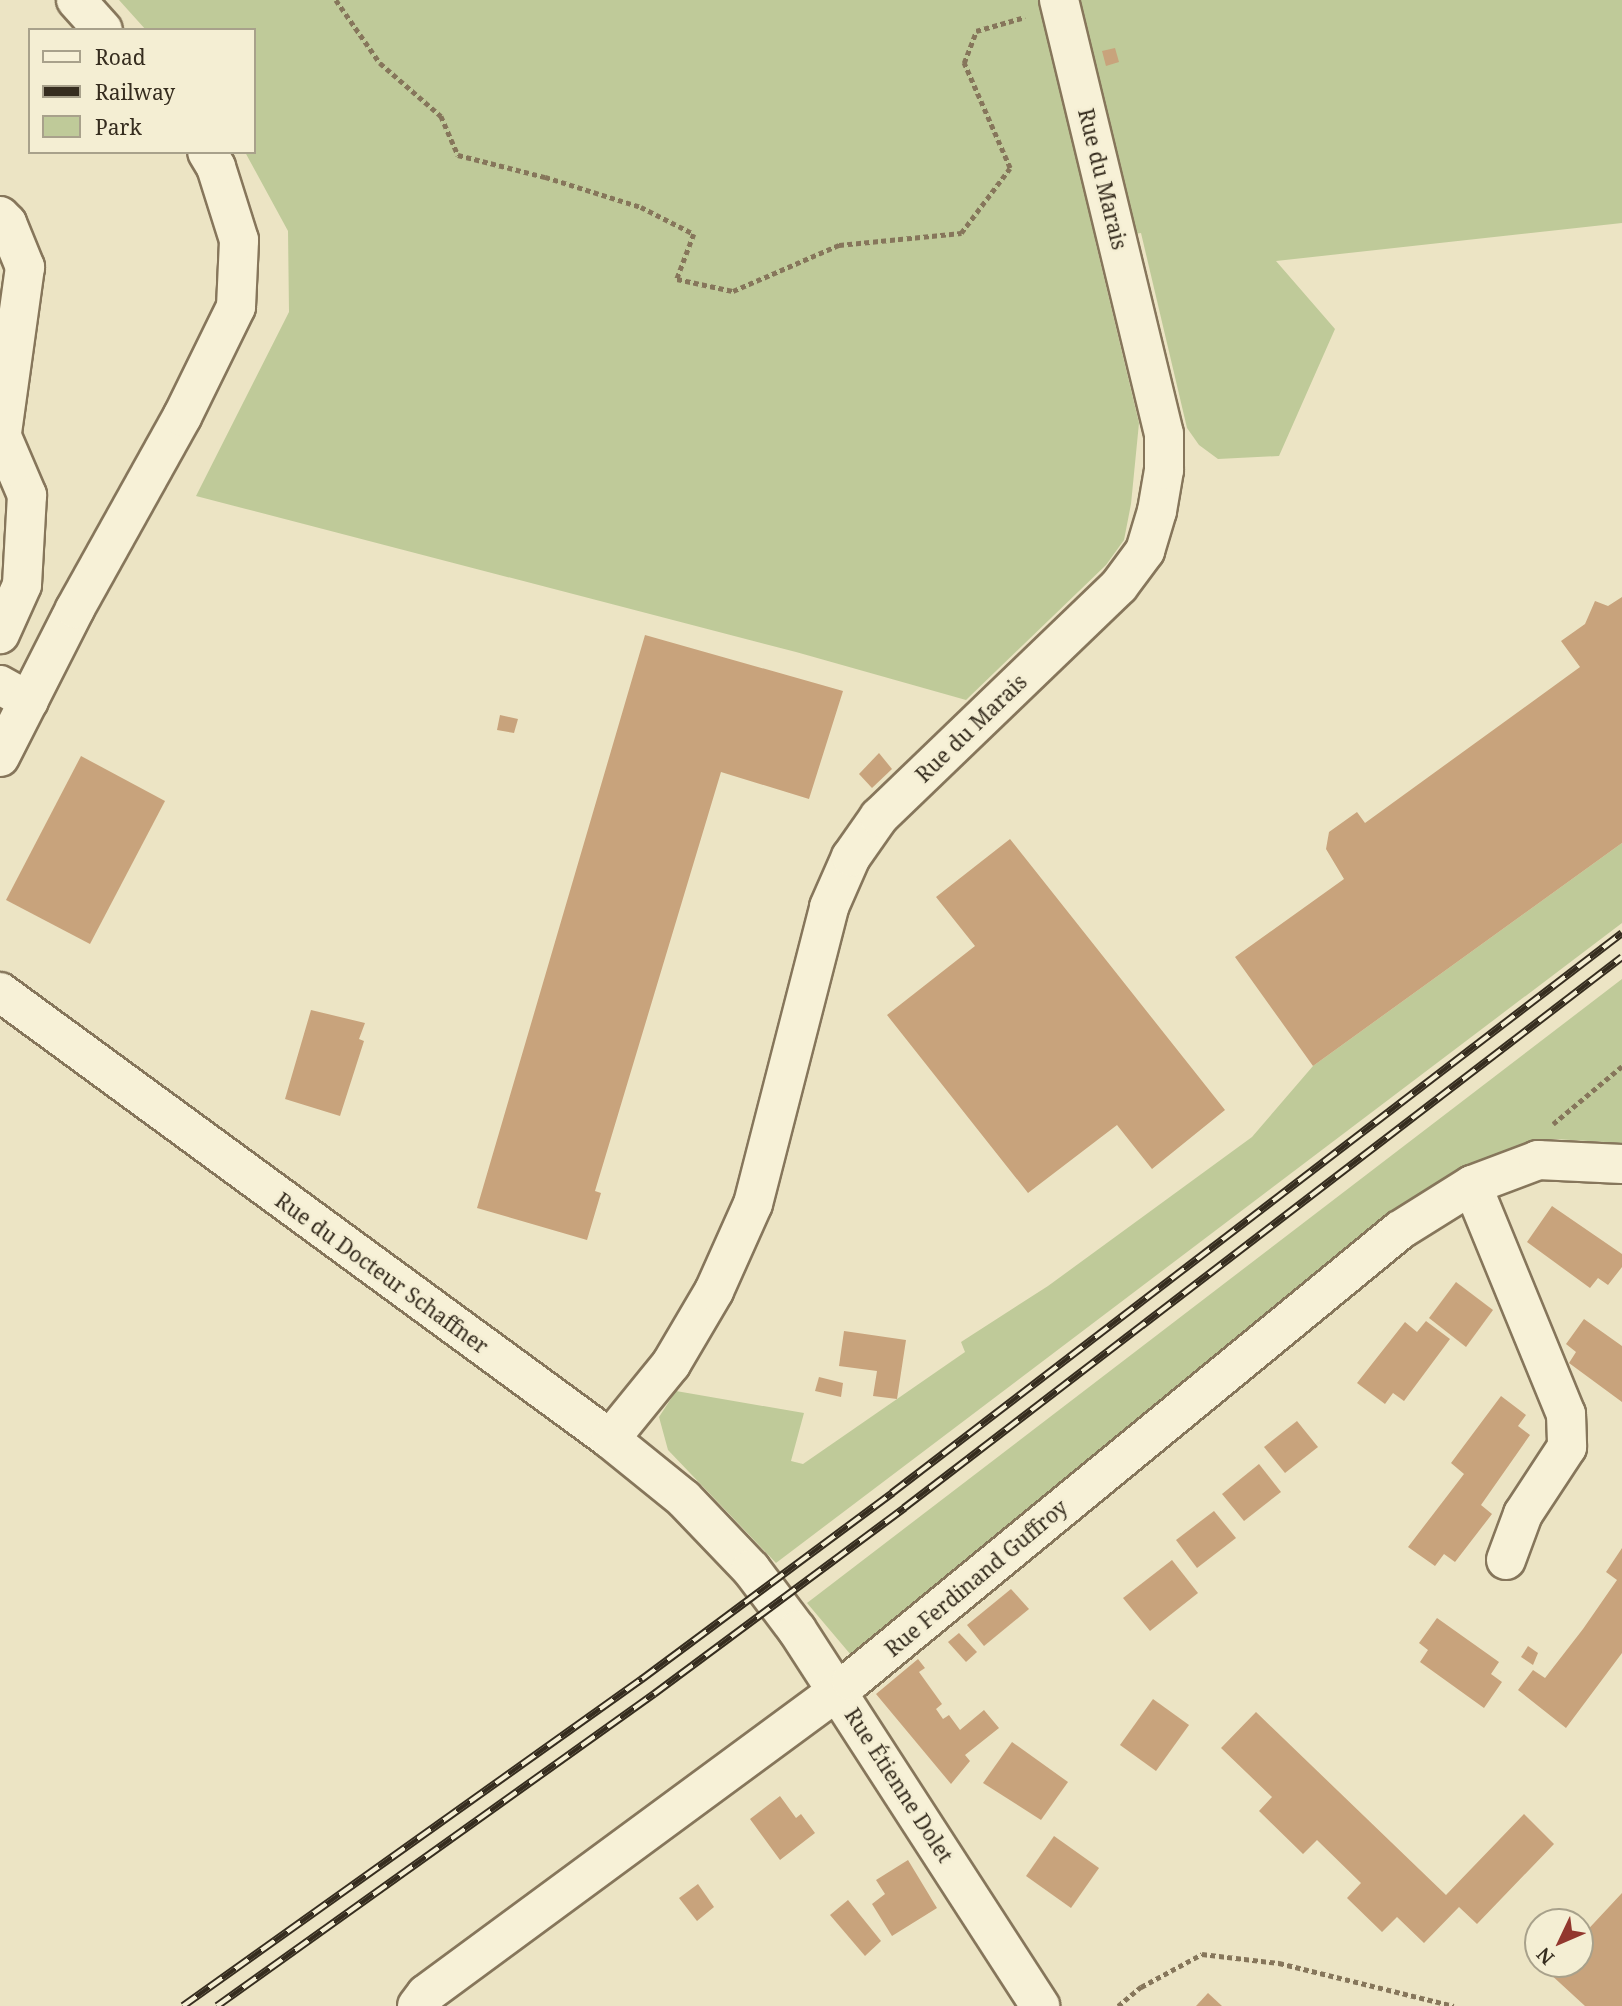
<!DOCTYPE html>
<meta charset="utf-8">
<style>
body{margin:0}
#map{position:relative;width:1622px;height:2006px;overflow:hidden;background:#ece4c4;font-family:"Noto Serif",serif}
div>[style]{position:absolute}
.green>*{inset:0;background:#bfca99}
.building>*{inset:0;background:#c8a37c}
.path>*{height:4.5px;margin-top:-2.25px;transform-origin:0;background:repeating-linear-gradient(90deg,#86765b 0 5px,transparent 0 8.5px)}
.roads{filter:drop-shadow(2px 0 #86765b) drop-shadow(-2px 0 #86765b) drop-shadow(0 2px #86765b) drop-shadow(0 -2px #86765b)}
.minor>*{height:38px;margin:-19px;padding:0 19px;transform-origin:19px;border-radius:19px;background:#f7f1d7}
.rail>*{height:8px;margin-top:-4px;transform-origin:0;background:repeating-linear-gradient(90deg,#f4eed3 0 16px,#362d1f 0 32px);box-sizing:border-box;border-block:2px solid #362d1f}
span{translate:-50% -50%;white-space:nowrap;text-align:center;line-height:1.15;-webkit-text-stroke:5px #f4eed3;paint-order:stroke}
.street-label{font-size:21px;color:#362d1f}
.legend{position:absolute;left:28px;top:28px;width:228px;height:126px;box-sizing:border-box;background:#f4eed3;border:2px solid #a8a18b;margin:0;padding:9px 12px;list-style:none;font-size:21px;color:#362d1f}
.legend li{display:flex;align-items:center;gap:14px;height:35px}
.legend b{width:35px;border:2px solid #a8a18b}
.north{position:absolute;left:1524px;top:1908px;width:70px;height:70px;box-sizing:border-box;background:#f4eed3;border:2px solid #a8a18b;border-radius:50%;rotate:226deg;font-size:19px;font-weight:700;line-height:28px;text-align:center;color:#362d1f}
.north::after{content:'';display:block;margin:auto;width:24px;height:32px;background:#92372e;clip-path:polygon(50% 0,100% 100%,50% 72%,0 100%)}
</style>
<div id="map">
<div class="green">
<i style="clip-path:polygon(119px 0,1622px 0,1622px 223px,1276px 261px,1335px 329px,1279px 456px,1218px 459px,1199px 445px,1187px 428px,1141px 233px,1095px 240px,1139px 423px,1131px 504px,1124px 540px,1106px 565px,966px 700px,796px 652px,196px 496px,289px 312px,288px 231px,245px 152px,254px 152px,254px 30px,146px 30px)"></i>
<i style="clip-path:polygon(1622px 843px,1622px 923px,776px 1563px,668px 1450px,659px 1417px,676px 1391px,804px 1413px,791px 1461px,803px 1464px,965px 1352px,961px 1342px,1048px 1286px,1252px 1137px,1313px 1066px)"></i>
<i style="clip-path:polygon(1622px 979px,1622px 1143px,1554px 1139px,1509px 1149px,1454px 1171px,1401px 1208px,851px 1655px,807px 1603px)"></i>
</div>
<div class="building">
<i style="clip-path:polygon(1115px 48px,1119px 62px,1106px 66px,1102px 51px)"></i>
<i style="clip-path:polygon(1622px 597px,1622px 843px,1313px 1066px,1235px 957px,1344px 879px,1326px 849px,1329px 832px,1357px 812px,1365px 823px,1580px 667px,1561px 641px,1585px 624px,1595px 601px,1608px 606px)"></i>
<i style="clip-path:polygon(645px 635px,843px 691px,809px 799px,721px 772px,595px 1191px,601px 1193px,587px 1240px,477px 1208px)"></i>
<i style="clip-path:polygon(500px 715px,518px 719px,514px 733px,497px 730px)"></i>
<i style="clip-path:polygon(879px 753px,892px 769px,872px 788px,859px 774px)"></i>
<i style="clip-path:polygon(81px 756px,165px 801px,90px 944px,6px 900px)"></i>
<i style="clip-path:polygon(1010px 839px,1225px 1110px,1152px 1169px,1117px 1125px,1028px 1193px,887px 1015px,975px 946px,936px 897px)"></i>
<i style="clip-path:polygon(311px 1010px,365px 1023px,359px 1039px,364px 1041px,340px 1116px,285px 1099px)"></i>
<i style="clip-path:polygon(1552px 1206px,1622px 1254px,1622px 1267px,1608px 1285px,1598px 1278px,1590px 1288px,1527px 1242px)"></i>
<i style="clip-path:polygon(1456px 1282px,1493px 1310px,1466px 1347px,1429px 1318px)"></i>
<i style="clip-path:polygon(1584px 1319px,1622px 1346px,1622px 1402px,1569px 1363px,1576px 1352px,1566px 1344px)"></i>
<i style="clip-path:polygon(1426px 1321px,1450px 1339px,1404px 1401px,1393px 1393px,1385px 1404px,1357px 1383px,1405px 1322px,1417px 1332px)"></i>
<i style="clip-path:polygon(844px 1331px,906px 1340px,897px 1399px,873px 1396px,877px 1371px,839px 1366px)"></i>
<i style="clip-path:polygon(819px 1377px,843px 1383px,841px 1397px,815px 1391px)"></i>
<i style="clip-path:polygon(1501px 1396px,1526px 1415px,1518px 1426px,1530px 1435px,1481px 1505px,1492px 1514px,1455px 1562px,1444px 1554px,1435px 1566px,1408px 1547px,1464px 1474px,1451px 1463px)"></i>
<i style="clip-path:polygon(1297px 1421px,1318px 1447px,1285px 1473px,1264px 1447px)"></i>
<i style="clip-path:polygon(1259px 1464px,1281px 1492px,1244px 1521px,1222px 1494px)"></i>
<i style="clip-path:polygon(1214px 1511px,1236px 1538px,1197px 1568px,1176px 1540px)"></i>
<i style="clip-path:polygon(1622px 1548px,1622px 1653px,1566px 1728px,1518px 1690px,1533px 1670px,1545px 1678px,1583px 1629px,1617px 1580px,1606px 1572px)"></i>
<i style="clip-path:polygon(1172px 1560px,1198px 1593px,1150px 1631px,1123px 1598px)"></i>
<i style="clip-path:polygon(1011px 1589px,1029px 1609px,984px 1646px,967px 1625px)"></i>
<i style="clip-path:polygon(1437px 1618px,1499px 1662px,1491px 1674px,1502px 1682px,1484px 1708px,1420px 1662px,1428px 1650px,1419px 1643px)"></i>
<i style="clip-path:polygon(959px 1633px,977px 1652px,966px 1662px,948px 1642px)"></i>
<i style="clip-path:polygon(1528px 1646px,1538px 1653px,1533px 1665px,1521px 1657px)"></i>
<i style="clip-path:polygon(918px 1659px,925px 1668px,919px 1672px,942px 1704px,936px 1709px,943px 1719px,949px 1715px,960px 1730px,984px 1710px,999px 1728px,965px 1755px,970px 1761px,951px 1784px,876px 1694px)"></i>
<i style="clip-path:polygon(1153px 1699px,1189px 1725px,1156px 1771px,1120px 1745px)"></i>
<i style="clip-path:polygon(1256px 1712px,1446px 1895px,1524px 1814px,1554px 1844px,1477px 1924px,1459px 1907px,1424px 1943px,1397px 1917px,1382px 1932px,1347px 1898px,1361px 1883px,1317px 1840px,1303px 1854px,1259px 1811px,1272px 1797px,1221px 1748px)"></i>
<i style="clip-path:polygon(1012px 1742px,1068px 1782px,1041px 1820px,983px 1783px)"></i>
<i style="clip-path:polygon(780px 1796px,796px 1818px,801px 1814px,815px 1833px,780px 1860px,750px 1819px)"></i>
<i style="clip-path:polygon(1054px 1836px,1099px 1868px,1071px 1908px,1026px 1876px)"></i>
<i style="clip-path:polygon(908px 1860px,937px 1908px,892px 1936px,872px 1904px,885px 1894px,876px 1880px)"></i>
<i style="clip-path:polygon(698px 1884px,714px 1907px,697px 1921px,679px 1898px)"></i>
<i style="clip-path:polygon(1622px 1893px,1622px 2006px,1585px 2006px,1548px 1972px,1556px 1964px,1580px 1964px,1580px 1938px)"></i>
<i style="clip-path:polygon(848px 1900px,881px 1941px,865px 1956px,830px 1915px)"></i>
<i style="clip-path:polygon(1208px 1993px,1222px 2006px,1196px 2006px)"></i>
</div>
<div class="path">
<i style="left:336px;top:0;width:77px;rotate:55.1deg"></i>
<i style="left:380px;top:63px;width:81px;rotate:41deg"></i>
<i style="left:441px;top:116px;width:43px;rotate:66.4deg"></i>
<i style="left:458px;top:155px;width:90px;rotate:14.2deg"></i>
<i style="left:545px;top:177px;width:101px;rotate:17.4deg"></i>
<i style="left:641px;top:207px;width:59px;rotate:27deg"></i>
<i style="left:694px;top:234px;width:48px;rotate:110.7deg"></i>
<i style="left:677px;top:279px;width:57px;rotate:12.1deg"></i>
<i style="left:733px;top:291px;width:116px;rotate:-23.5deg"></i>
<i style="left:839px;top:245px;width:123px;rotate:-5.6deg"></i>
<i style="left:961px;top:233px;width:81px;rotate:-53deg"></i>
<i style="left:1010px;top:168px;width:115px;rotate:-113.7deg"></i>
<i style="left:964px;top:63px;width:34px;rotate:-69deg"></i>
<i style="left:976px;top:31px;width:51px;rotate:-15.9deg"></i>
<i style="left:1553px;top:1124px;width:90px;rotate:-40deg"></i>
<i style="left:1118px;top:2006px;width:30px;rotate:-40deg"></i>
<i style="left:1141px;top:1987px;width:69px;rotate:-28.4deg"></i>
<i style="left:1202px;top:1954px;width:78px;rotate:6.7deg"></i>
<i style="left:1279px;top:1963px;width:180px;rotate:13.8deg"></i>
</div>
<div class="roads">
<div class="minor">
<i style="left:76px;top:0;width:40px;rotate:48deg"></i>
<i style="left:0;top:216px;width:10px;rotate:45deg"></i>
<i style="left:7px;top:223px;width:48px;rotate:67.8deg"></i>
<i style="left:25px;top:267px;width:168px;rotate:97.9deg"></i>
<i style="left:0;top:432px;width:69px;rotate:66.8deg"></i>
<i style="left:27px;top:495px;width:90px;rotate:93.2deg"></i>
<i style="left:22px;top:585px;width:54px;rotate:114.2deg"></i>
<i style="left:0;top:685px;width:33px;rotate:29deg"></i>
<i style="left:0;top:757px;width:166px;rotate:-63.1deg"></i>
<i style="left:75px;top:609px;width:220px;rotate:-60.9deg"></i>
<i style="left:182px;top:417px;width:123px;rotate:-63.9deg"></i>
<i style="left:236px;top:307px;width:67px;rotate:-87.4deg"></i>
<i style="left:239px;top:240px;width:77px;rotate:-107.5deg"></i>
<i style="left:216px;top:167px;width:17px;rotate:-121deg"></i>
<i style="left:0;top:992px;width:756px;rotate:36.23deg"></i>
<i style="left:610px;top:1439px;width:95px;rotate:39deg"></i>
<i style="left:684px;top:1499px;width:97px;rotate:46.3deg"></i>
<i style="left:751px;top:1569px;width:76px;rotate:53deg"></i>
<i style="left:797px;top:1630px;width:448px;rotate:57.1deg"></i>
<i style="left:1472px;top:1185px;width:248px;rotate:67.7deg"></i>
<i style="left:1566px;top:1414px;width:33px;rotate:88deg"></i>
<i style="left:1567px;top:1447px;width:80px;rotate:123.3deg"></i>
<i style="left:1523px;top:1514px;width:49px;rotate:110.3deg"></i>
<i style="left:610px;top:1439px;width:97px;rotate:-50.9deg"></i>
<i style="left:671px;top:1364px;width:85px;rotate:-59.5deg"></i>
<i style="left:714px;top:1291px;width:95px;rotate:-65.9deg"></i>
<i style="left:753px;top:1204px;width:307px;rotate:-75.6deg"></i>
<i style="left:829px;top:907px;width:55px;rotate:-66.3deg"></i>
<i style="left:851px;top:857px;width:49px;rotate:-55deg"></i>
<i style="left:879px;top:817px;width:333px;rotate:-43.9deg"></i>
<i style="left:1119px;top:586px;width:44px;rotate:-53.4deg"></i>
<i style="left:1145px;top:551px;width:42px;rotate:-73.3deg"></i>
<i style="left:1157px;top:511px;width:42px;rotate:-80.3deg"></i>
<i style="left:1164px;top:470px;width:36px;rotate:-90deg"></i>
<i style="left:1164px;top:434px;width:447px;rotate:-103.6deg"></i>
<i style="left:417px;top:2006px;width:15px;rotate:-53deg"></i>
<i style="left:426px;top:1994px;width:528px;rotate:-36.37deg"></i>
<i style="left:851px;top:1681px;width:710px;rotate:-39.4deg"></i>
<i style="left:1400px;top:1230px;width:85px;rotate:-32deg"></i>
<i style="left:1472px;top:1185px;width:71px;rotate:-20.7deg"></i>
<i style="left:1538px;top:1160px;width:84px;rotate:2.7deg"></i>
</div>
</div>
<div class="rail">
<i style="left:183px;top:2006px;width:564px;rotate:-35.47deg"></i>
<i style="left:642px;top:1679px;width:312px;rotate:-36.6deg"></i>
<i style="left:892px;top:1493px;width:920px;rotate:-37.49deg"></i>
<i style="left:217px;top:2006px;width:537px;rotate:-35.53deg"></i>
<i style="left:654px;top:1694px;width:312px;rotate:-36.6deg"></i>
<i style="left:904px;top:1508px;width:905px;rotate:-37.5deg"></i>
</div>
<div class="street-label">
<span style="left:1103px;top:179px;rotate:76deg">Rue du Marais</span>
<span style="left:971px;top:728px;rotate:-44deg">Rue du Marais</span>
<span style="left:382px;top:1273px;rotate:36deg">Rue du Docteur Schaffner</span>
<span style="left:976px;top:1578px;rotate:-40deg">Rue Ferdinand Guffroy</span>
<span style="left:899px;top:1785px;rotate:57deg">Rue Étienne Dolet</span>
</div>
<ul class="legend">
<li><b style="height:9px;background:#f7f1d7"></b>Road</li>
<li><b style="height:9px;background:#362d1f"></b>Railway</li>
<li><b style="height:19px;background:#bfca99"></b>Park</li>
</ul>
<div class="north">N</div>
</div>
